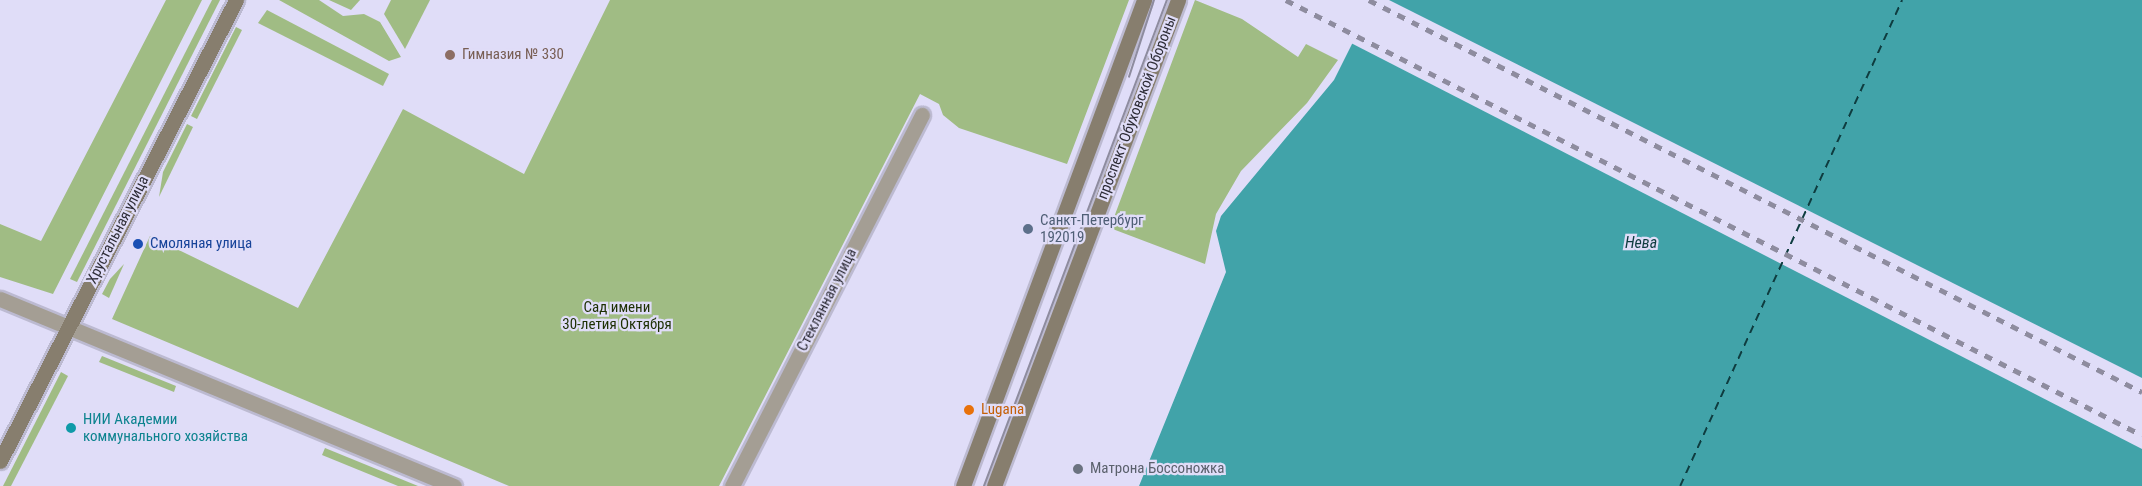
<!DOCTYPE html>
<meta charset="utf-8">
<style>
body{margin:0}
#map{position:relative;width:2142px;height:486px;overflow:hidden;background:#e0ddf8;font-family:"Roboto Condensed",sans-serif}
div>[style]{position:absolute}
.green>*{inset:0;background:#a0bc84}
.water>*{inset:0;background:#41a3a9}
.pier>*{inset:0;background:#e0ddf8}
.ferry>*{height:1.5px;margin-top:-0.75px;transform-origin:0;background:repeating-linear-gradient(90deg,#0e3c3f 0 8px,transparent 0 14px)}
.roads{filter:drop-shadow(2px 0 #bcbad1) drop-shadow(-2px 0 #bcbad1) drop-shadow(0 2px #bcbad1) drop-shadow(0 -2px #bcbad1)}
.street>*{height:15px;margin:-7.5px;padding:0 7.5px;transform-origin:7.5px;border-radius:7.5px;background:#a49e94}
.secondary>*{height:15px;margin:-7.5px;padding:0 7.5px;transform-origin:7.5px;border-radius:7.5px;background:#877e6e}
.tram>*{height:1.5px;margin:-0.75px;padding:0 0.75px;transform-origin:0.75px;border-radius:0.75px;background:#8e8c9f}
.rail>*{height:4.5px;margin-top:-2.25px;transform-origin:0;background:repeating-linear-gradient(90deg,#8e8c9f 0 8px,transparent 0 16px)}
.dots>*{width:16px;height:16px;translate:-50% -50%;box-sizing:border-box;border:3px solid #e0ddf8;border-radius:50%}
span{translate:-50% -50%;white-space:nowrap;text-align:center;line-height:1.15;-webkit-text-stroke:4.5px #e0ddf8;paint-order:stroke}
.education-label{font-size:15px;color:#785e54}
.left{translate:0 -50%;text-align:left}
.street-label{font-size:15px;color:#2d2c36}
.service-label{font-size:15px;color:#4e5e75}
.transit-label{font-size:15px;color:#164399}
.park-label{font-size:15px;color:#1d3003}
.food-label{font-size:15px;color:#c56008}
.culture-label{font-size:15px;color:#0d838f}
.worship-label{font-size:15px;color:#5b616d}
.water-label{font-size:16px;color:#0e3c3f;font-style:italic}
</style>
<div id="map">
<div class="green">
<i style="clip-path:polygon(166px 0,202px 0,53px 294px,0 277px,0 224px,41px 241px)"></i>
<i style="clip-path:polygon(212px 0,220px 0,77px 282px,70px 279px)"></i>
<i style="clip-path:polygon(279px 0,319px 0,343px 16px,364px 14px,380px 22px,401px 57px,389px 61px)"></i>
<i style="clip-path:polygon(329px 0,360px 0,351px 10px)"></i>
<i style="clip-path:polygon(391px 0,430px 0,405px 49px,384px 14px)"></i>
<i style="clip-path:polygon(610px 0,1129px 0,1067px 164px,959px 128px,943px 115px,939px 104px,920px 94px,719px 486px,509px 486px,112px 319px,150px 236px,298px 308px,403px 109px,524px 174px)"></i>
<i style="clip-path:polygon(1195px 0,1242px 19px,1298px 57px,1306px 44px,1338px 60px,1307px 103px,1241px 171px,1216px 214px,1205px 264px,1110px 228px)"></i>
<i style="clip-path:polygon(267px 10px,389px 74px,383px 86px,258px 23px)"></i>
<i style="clip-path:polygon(236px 27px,242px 30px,197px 119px,191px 116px)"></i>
<i style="clip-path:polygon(187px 124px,193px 127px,159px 197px,163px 172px)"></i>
<i style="clip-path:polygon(124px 264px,109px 298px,102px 294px,110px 279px)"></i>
<i style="clip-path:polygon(102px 356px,176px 386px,174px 392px,99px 362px)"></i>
<i style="clip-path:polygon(61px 372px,68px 376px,11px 486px,3px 486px)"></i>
<i style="clip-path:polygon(325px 448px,418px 486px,398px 486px,322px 455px)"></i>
</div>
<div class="water">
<i style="clip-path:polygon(1374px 0,2142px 0,2142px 486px,1139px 486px,1226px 272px,1216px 231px,1221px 216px,1334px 80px)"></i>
</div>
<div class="pier">
<i style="clip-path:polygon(1371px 0,1389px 0,2142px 378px,2142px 449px,1349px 42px)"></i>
</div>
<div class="ferry">
<i style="left:1680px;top:486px;width:534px;rotate:-65.45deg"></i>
</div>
<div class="roads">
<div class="street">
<i style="left:0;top:299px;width:491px;rotate:22.4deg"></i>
<i style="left:732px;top:486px;width:417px;rotate:-62.9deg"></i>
</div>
<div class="secondary">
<i style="left:0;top:461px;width:518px;rotate:-62.89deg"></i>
<i style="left:963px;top:486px;width:519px;rotate:-69.57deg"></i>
<i style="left:994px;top:486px;width:520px;rotate:-69.26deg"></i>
</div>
</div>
<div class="tram">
<i style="left:1129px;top:77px;width:81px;rotate:-72deg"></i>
<i style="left:984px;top:486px;width:519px;rotate:-69.37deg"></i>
</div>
<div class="rail">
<i style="left:1286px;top:0;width:960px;rotate:26.94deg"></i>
<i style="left:1369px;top:0;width:867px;rotate:26.89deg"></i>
</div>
<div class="dots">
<i style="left:450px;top:55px;background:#8d6e63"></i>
<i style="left:1028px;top:229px;background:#5c6f8a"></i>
<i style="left:138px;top:244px;background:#1a4fb4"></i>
<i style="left:969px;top:410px;background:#e8710a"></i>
<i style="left:71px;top:428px;background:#0f9aa8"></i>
<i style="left:1078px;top:469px;background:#6b7280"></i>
</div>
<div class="education-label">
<span class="left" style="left:462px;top:55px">Гимназия № 330</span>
</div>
<div class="street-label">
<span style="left:1137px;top:108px;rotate:-69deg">проспект Обуховской Обороны</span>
<span style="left:118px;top:230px;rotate:-63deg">Хрустальная улица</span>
<span style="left:827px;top:300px;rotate:-63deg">Стеклянная улица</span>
</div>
<div class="service-label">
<span class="left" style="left:1040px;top:229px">Санкт-Петербург<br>192019</span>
</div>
<div class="transit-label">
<span class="left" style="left:150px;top:244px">Смоляная улица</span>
</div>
<div class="park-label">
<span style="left:617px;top:316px">Сад имени<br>30-летия Октября</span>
</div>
<div class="food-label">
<span class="left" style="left:981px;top:410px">Lugana</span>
</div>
<div class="culture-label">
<span class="left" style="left:83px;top:428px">НИИ Академии<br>коммунального хозяйства</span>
</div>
<div class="worship-label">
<span class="left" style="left:1090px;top:469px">Матрона Боссоножка</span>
</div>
<div class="water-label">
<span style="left:1641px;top:243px">Нева</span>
</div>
</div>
